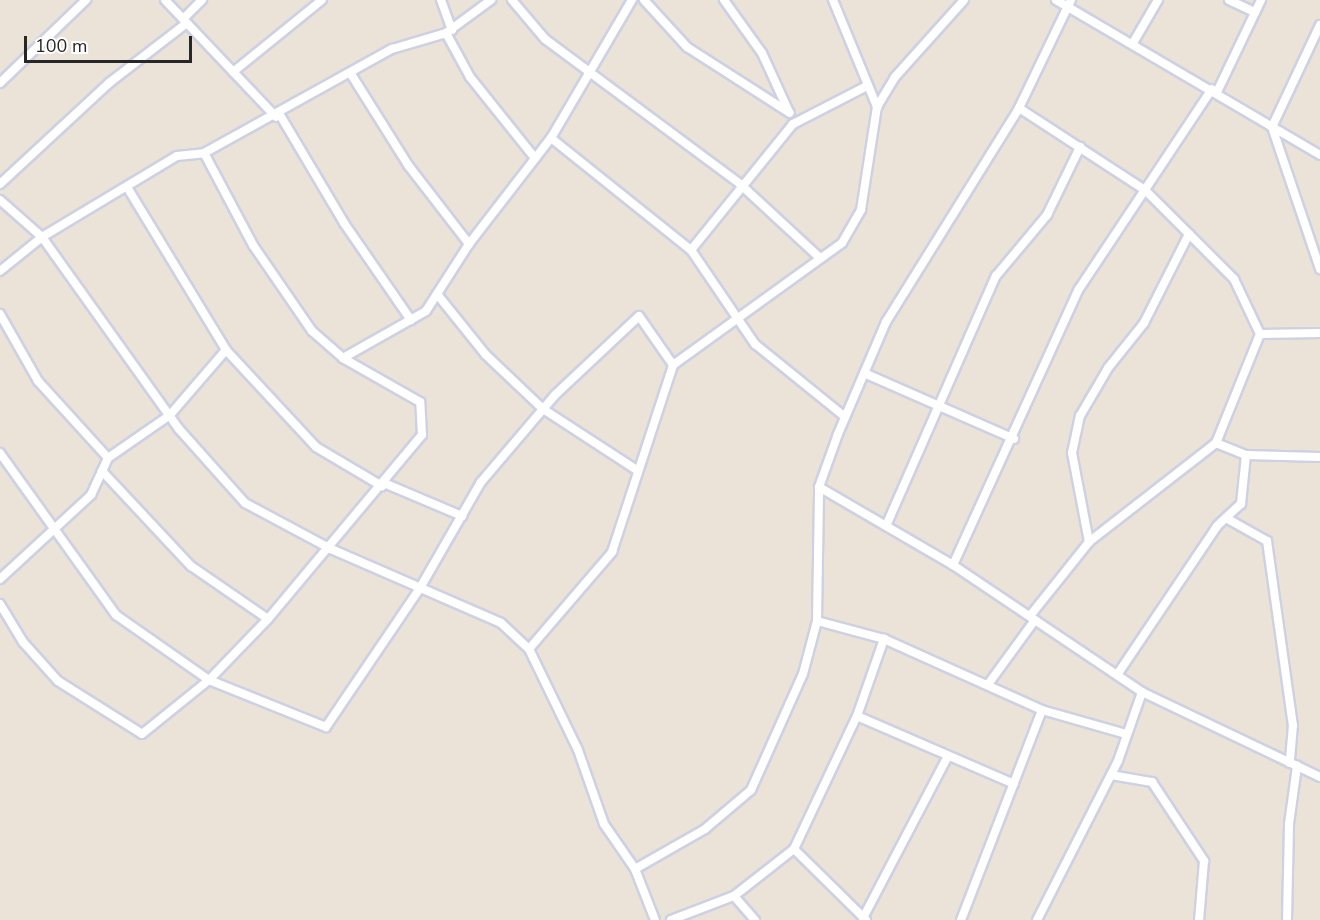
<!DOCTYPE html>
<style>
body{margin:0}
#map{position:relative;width:1320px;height:920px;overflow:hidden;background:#ebe3d8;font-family:"Nunito Sans",sans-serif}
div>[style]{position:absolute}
.roads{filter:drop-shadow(2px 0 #cdd1e2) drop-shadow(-2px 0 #cdd1e2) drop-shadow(0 2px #cdd1e2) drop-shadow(0 -2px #cdd1e2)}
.street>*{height:8px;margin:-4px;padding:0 4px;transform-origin:4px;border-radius:4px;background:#fff}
span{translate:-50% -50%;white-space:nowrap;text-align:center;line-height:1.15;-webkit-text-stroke:6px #fff;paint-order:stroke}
.scale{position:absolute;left:24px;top:36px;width:168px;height:27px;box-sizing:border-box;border:3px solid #272727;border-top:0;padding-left:8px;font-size:18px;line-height:21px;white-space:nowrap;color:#272727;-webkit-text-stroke:4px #fff;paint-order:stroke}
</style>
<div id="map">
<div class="roads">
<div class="street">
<i style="left:165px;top:0;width:161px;rotate:46.5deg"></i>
<i style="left:441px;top:0;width:32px;rotate:70deg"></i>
<i style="left:512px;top:0;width:51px;rotate:49.8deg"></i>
<i style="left:545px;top:39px;width:243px;rotate:36.6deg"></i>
<i style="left:740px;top:184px;width:109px;rotate:42.8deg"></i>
<i style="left:644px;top:0;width:64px;rotate:47.5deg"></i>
<i style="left:687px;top:47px;width:122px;rotate:32.7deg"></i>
<i style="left:724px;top:0;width:65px;rotate:54.4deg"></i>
<i style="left:762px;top:53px;width:65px;rotate:65.4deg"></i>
<i style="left:833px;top:0;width:116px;rotate:67.6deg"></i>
<i style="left:1056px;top:0;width:306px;rotate:30.4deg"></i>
<i style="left:1229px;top:0;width:29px;rotate:25deg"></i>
<i style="left:183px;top:19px;width:27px;rotate:-45deg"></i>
<i style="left:1320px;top:25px;width:113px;rotate:115.2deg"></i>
<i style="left:1272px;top:127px;width:150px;rotate:71.3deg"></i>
<i style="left:446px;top:33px;width:50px;rotate:61.4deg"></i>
<i style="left:470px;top:77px;width:104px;rotate:51.3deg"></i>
<i style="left:1133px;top:43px;width:50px;rotate:-59.8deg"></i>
<i style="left:233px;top:72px;width:114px;rotate:-39deg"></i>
<i style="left:351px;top:74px;width:107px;rotate:57.9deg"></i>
<i style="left:408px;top:165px;width:100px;rotate:52.3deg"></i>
<i style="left:0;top:83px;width:120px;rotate:-44deg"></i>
<i style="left:1217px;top:92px;width:102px;rotate:-64.4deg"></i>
<i style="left:1019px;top:108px;width:150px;rotate:33.1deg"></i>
<i style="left:1145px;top:190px;width:126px;rotate:45deg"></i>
<i style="left:1234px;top:279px;width:61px;rotate:64.7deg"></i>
<i style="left:1260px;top:334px;width:118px;rotate:112deg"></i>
<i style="left:1216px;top:443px;width:161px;rotate:142.1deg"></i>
<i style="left:1089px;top:542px;width:95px;rotate:128.6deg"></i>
<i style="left:280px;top:115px;width:126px;rotate:59.3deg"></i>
<i style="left:344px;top:223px;width:118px;rotate:55.4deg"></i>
<i style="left:551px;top:138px;width:179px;rotate:38.7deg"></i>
<i style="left:691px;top:250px;width:114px;rotate:55.8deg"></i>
<i style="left:755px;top:344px;width:116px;rotate:39deg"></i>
<i style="left:0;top:184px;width:149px;rotate:-42.8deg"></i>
<i style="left:109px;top:83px;width:98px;rotate:-37.6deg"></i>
<i style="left:127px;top:187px;width:191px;rotate:58.7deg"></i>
<i style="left:226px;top:350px;width:132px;rotate:47.1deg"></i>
<i style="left:316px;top:447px;width:77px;rotate:30.6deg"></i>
<i style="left:0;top:200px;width:56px;rotate:41.4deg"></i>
<i style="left:42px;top:237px;width:236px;rotate:54.5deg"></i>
<i style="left:179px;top:429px;width:99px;rotate:48.3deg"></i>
<i style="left:245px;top:503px;width:98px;rotate:28.1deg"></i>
<i style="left:331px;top:549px;width:185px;rotate:23.5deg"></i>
<i style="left:501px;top:623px;width:38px;rotate:43deg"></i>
<i style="left:529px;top:649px;width:112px;rotate:64.1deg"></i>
<i style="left:578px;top:750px;width:78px;rotate:70.6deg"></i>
<i style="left:604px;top:824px;width:55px;rotate:55.4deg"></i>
<i style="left:635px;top:869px;width:55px;rotate:68.6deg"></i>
<i style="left:691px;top:250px;width:162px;rotate:-51deg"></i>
<i style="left:793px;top:124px;width:81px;rotate:-27.2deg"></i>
<i style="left:0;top:271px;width:54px;rotate:-39deg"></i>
<i style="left:42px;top:237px;width:157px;rotate:-31deg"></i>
<i style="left:177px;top:156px;width:27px;rotate:-6deg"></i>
<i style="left:204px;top:153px;width:215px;rotate:-29deg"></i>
<i style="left:392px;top:49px;width:56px;rotate:-16.5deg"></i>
<i style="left:446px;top:33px;width:56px;rotate:-36.3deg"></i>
<i style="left:437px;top:294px;width:77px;rotate:51.3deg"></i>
<i style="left:485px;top:354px;width:80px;rotate:43.5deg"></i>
<i style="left:543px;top:409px;width:113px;rotate:33.1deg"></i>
<i style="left:0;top:314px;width:77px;rotate:60.4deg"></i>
<i style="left:38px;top:381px;width:104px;rotate:47.7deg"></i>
<i style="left:1260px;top:334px;width:60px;rotate:-1deg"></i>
<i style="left:343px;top:358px;width:95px;rotate:-29.5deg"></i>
<i style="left:426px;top:311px;width:80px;rotate:-57.3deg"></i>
<i style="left:469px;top:244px;width:134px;rotate:-52.3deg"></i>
<i style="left:551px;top:138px;width:160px;rotate:-59.6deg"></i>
<i style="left:864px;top:373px;width:164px;rotate:23.7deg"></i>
<i style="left:1216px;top:443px;width:32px;rotate:22deg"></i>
<i style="left:1246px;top:455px;width:74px;rotate:1.5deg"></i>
<i style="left:0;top:453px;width:199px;rotate:54.4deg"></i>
<i style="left:116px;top:615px;width:113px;rotate:35deg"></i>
<i style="left:209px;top:680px;width:126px;rotate:21.9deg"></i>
<i style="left:326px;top:727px;width:168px;rotate:-55.9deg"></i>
<i style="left:420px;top:588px;width:122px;rotate:-60.1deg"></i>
<i style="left:481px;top:482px;width:114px;rotate:-49.6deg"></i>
<i style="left:555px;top:395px;width:115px;rotate:-43.2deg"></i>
<i style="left:639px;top:316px;width:60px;rotate:55.2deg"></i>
<i style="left:102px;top:471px;width:130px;rotate:46.9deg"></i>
<i style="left:191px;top:566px;width:93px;rotate:34.5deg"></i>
<i style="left:384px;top:483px;width:85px;rotate:22.9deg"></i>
<i style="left:819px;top:487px;width:155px;rotate:30.2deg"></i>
<i style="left:953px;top:565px;width:228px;rotate:33.9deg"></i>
<i style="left:1142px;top:692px;width:197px;rotate:25.5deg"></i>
<i style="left:1226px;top:518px;width:47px;rotate:29.3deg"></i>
<i style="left:1267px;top:541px;width:186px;rotate:82deg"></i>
<i style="left:1293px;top:725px;width:38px;rotate:95deg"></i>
<i style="left:886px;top:526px;width:273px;rotate:-66.3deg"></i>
<i style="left:996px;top:276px;width:80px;rotate:-50.1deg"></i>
<i style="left:1047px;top:215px;width:76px;rotate:-64.1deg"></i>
<i style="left:1089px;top:542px;width:91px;rotate:-100.8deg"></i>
<i style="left:1072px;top:453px;width:38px;rotate:-78deg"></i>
<i style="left:1080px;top:416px;width:56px;rotate:-59.7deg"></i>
<i style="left:1108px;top:368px;width:58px;rotate:-51.3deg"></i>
<i style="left:1144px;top:323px;width:100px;rotate:-63.2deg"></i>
<i style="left:953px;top:565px;width:303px;rotate:-65.5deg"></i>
<i style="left:1079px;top:289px;width:240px;rotate:-56.4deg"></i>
<i style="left:0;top:579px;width:124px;rotate:-42.7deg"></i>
<i style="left:91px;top:495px;width:41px;rotate:-65.3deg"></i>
<i style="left:108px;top:458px;width:75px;rotate:-34.7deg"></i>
<i style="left:170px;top:415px;width:86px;rotate:-49.3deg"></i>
<i style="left:0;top:604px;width:44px;rotate:58.8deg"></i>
<i style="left:23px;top:642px;width:52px;rotate:48.1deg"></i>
<i style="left:58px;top:681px;width:99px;rotate:32.2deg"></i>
<i style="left:142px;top:734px;width:86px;rotate:-38.9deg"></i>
<i style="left:209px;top:680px;width:85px;rotate:-46deg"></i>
<i style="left:268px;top:619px;width:240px;rotate:-50.1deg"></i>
<i style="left:422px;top:435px;width:33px;rotate:-93deg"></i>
<i style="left:420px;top:402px;width:89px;rotate:-150.3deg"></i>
<i style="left:343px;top:358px;width:41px;rotate:-138.9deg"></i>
<i style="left:312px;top:331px;width:104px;rotate:-124.5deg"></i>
<i style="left:253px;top:245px;width:104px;rotate:-118deg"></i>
<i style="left:817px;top:621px;width:69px;rotate:15deg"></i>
<i style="left:884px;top:639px;width:173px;rotate:24.2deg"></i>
<i style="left:1042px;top:710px;width:87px;rotate:15.9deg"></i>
<i style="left:529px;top:649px;width:128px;rotate:-49.4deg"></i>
<i style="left:612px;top:552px;width:197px;rotate:-71.9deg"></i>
<i style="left:673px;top:365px;width:208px;rotate:-35.8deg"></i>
<i style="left:842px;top:243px;width:38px;rotate:-60deg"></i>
<i style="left:861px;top:210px;width:104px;rotate:-81.2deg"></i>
<i style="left:877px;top:107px;width:35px;rotate:-59deg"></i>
<i style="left:895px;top:77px;width:103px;rotate:-48.1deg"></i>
<i style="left:1117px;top:675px;width:179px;rotate:-56.1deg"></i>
<i style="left:1217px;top:526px;width:33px;rotate:-43deg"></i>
<i style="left:1241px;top:504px;width:49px;rotate:-84.2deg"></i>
<i style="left:989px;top:683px;width:78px;rotate:-53.9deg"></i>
<i style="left:857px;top:716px;width:171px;rotate:23.4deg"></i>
<i style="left:1111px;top:775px;width:42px;rotate:9.7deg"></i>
<i style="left:1152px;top:782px;width:95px;rotate:56.6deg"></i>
<i style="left:1204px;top:861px;width:59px;rotate:94.8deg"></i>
<i style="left:794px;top:849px;width:101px;rotate:44.6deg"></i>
<i style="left:635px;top:869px;width:81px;rotate:-29.7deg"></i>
<i style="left:705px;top:829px;width:60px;rotate:-40.3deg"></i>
<i style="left:751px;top:790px;width:127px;rotate:-65.9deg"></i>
<i style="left:803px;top:674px;width:55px;rotate:-75.2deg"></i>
<i style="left:817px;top:621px;width:134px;rotate:-89.1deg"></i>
<i style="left:819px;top:487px;width:56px;rotate:-70.3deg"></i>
<i style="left:838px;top:434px;width:122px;rotate:-66.8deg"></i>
<i style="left:886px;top:322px;width:252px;rotate:-58.1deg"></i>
<i style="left:1019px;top:108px;width:120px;rotate:-64.3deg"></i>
<i style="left:734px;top:896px;width:32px;rotate:49deg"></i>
<i style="left:863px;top:918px;width:183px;rotate:-62.3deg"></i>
<i style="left:671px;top:920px;width:67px;rotate:-20.9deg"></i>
<i style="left:734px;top:896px;width:76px;rotate:-38.1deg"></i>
<i style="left:794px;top:849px;width:147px;rotate:-64.7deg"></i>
<i style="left:857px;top:716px;width:82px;rotate:-70.7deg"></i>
<i style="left:961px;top:920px;width:225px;rotate:-68.9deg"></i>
<i style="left:1037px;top:920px;width:178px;rotate:-63deg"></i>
<i style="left:1118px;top:761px;width:73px;rotate:-70.8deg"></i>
<i style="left:1287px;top:920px;width:96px;rotate:-88.8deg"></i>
<i style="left:1289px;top:824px;width:59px;rotate:-82.1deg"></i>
</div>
</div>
<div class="scale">100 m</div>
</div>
